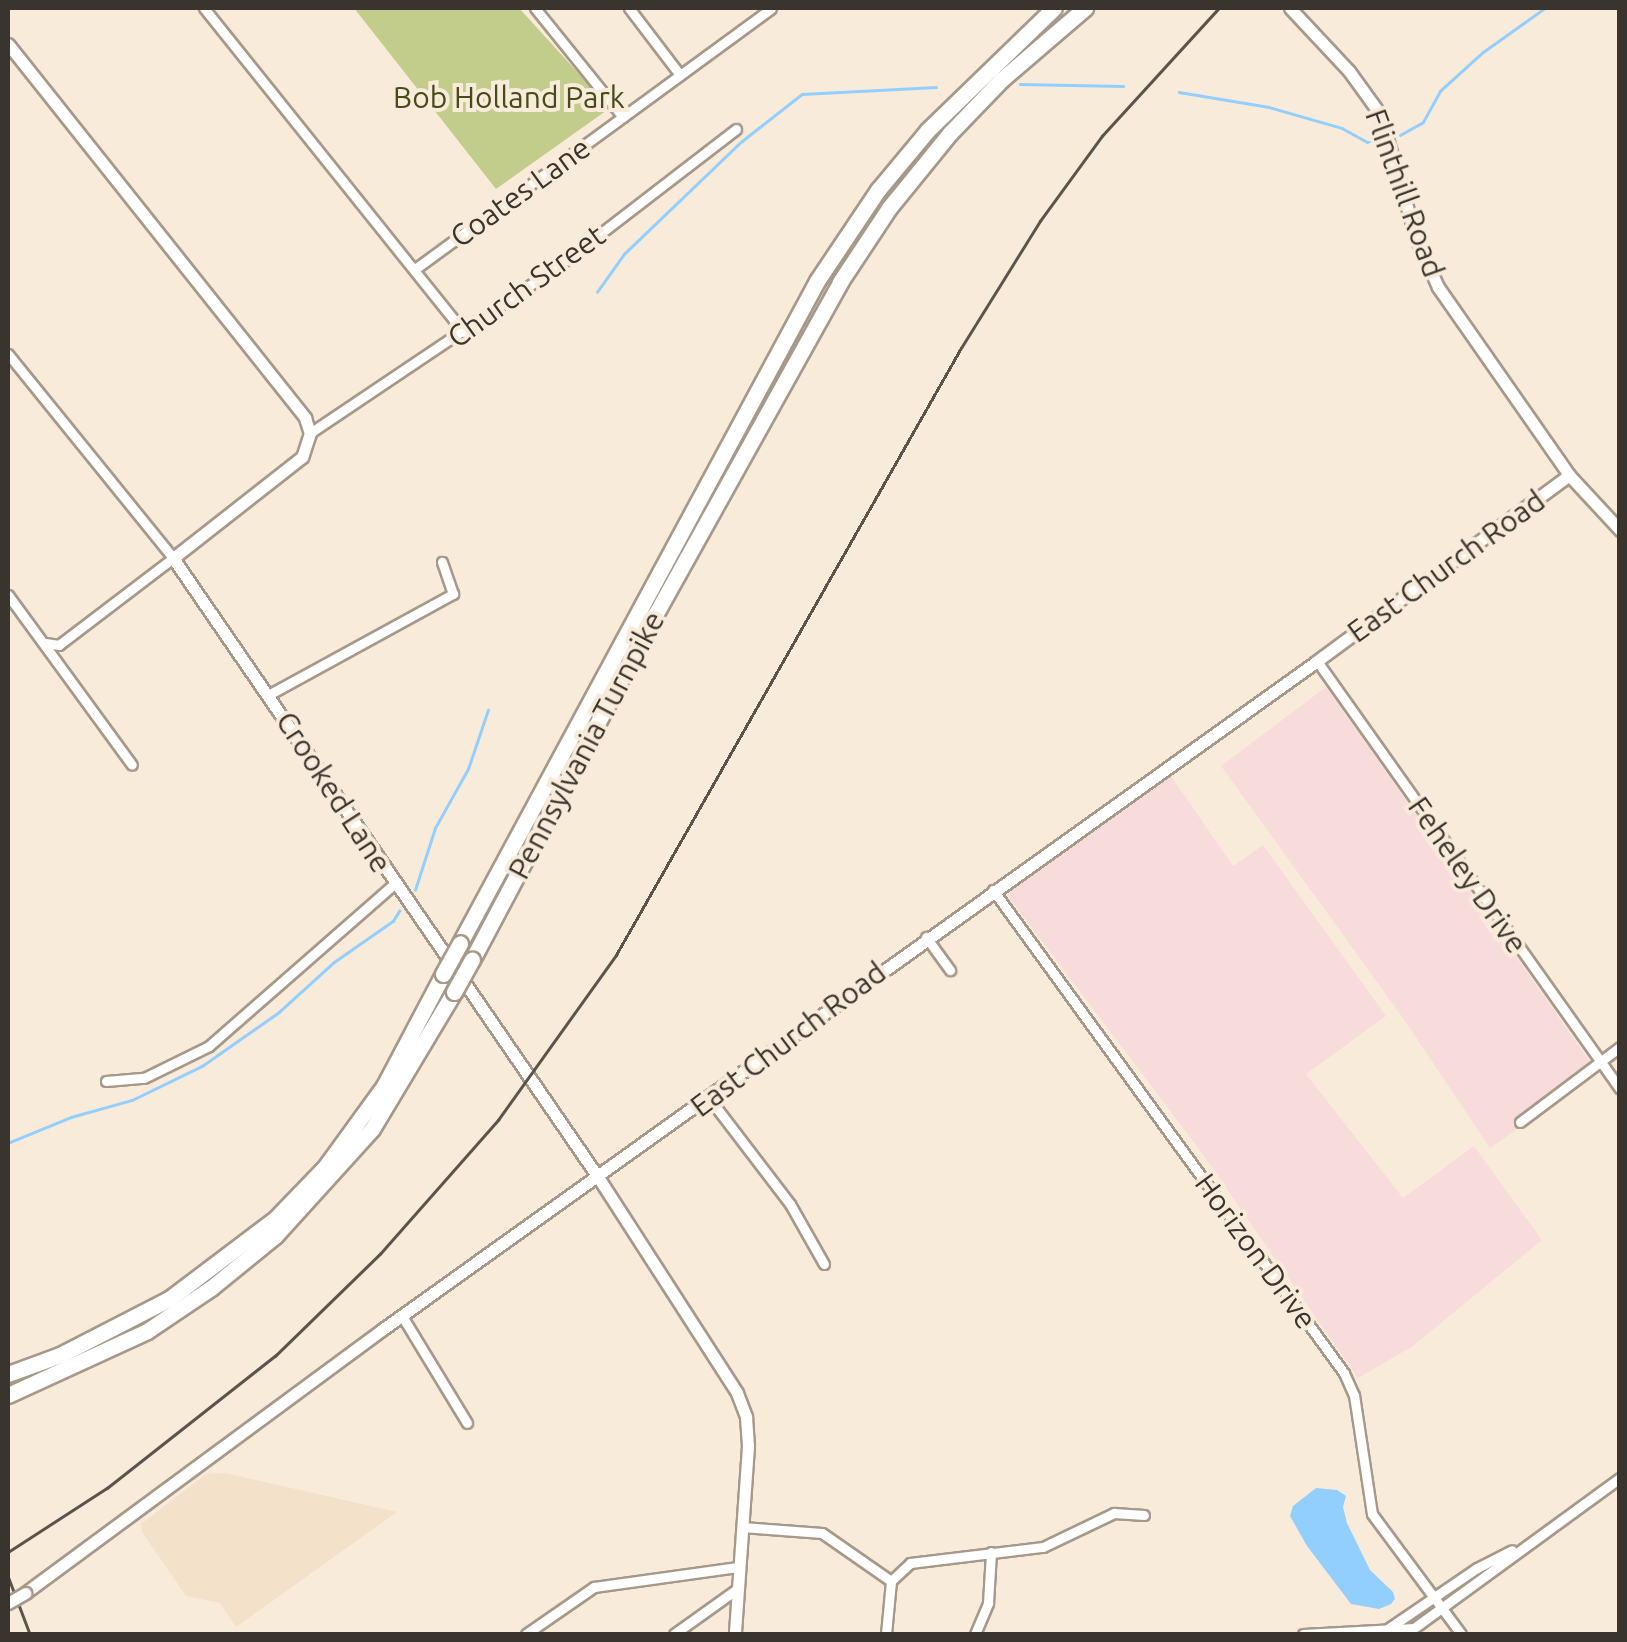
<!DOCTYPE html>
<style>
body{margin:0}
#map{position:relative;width:1627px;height:1642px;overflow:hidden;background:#f9ebda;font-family:Ubuntu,sans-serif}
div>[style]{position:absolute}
.commercial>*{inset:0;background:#f7dcdb}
.built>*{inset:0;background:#f3e1c9}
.green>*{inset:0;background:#c2cd8b}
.water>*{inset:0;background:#93cffe}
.stream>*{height:2.5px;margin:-1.25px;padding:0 1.25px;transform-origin:1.25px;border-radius:1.25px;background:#93cffe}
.roads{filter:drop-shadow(2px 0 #a69989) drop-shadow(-2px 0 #a69989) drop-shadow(0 2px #a69989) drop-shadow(0 -2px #a69989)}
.minor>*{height:9px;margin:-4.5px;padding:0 4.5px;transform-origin:4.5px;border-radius:4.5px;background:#fff}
.tertiary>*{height:11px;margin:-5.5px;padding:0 5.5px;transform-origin:5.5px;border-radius:5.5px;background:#fff}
.motorway>*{height:15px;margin:-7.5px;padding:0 7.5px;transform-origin:7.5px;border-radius:7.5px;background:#fff}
.tram>*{height:2.5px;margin:-1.25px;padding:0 1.25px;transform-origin:1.25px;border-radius:1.25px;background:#5a544b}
.rail>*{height:2.5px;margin:-1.25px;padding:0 1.25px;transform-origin:1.25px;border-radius:1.25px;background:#5a544b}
.bridges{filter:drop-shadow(2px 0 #a69989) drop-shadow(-2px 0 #a69989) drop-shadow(0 2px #a69989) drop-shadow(0 -2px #a69989)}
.tertiary-bridge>*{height:11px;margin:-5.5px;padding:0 5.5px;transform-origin:5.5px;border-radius:5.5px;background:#fff}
.motorway-bridge>*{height:15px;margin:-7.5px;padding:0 7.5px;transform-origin:7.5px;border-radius:7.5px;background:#fff}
span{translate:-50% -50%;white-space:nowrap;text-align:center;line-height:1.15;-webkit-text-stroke:8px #f9ebda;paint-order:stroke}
.park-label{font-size:30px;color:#454b19}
.street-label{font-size:30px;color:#39342d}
.frame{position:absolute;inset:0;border:10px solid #39342d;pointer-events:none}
</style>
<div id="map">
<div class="commercial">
<i style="clip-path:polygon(1326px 687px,1598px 1073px,1490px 1148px,1403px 1018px,1221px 766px)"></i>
<i style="clip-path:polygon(1169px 773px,1233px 866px,1263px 845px,1386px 1016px,1306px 1074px,1403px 1198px,1474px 1146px,1542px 1240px,1413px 1346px,1358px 1378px,1196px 1145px,1010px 899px,1010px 885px)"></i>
</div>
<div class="built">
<i style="clip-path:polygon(225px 1473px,397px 1512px,236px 1627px,220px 1603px,186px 1596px,142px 1532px,141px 1524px,206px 1474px)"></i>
</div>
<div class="green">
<i style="clip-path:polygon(354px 8px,519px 8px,610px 108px,496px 189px)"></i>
</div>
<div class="water">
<i style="clip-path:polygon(1316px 1488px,1337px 1490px,1346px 1496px,1343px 1507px,1347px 1523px,1370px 1570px,1393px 1592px,1395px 1599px,1391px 1604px,1379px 1609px,1351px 1604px,1307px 1546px,1290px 1516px,1293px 1506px)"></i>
</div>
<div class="stream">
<i style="left:1020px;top:84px;width:103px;rotate:1.1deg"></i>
<i style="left:1179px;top:92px;width:91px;rotate:9.5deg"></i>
<i style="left:1269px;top:107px;width:76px;rotate:16deg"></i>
<i style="left:1342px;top:128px;width:29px;rotate:29deg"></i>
<i style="left:1367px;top:142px;width:13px"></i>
<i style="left:1400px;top:135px;width:26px;rotate:-29deg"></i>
<i style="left:1423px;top:122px;width:35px;rotate:-61deg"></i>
<i style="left:1440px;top:91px;width:58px;rotate:-42.2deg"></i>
<i style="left:1483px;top:52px;width:76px;rotate:-35.4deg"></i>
<i style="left:597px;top:292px;width:47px;rotate:-54.6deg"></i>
<i style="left:624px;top:254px;width:163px;rotate:-43.8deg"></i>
<i style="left:742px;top:141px;width:76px;rotate:-38.1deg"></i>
<i style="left:802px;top:94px;width:134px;rotate:-3deg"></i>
<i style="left:415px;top:890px;width:65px;rotate:-72.1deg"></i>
<i style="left:435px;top:828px;width:68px;rotate:-60.8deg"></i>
<i style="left:468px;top:769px;width:62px;rotate:-71.3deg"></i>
<i style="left:8px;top:1143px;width:68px;rotate:-22.4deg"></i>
<i style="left:71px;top:1117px;width:63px;rotate:-15.6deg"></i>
<i style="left:132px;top:1100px;width:78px;rotate:-25.9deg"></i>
<i style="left:202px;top:1066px;width:94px;rotate:-35deg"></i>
<i style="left:279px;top:1012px;width:74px;rotate:-42.3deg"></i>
<i style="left:334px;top:962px;width:72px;rotate:-34.8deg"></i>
<i style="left:393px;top:921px;width:12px;rotate:-59deg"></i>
</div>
<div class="roads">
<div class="minor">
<i style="left:204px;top:8px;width:415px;rotate:51.3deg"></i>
<i style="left:535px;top:8px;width:140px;rotate:51.1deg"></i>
<i style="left:629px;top:8px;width:84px;rotate:52.7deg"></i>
<i style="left:415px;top:269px;width:441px;rotate:-36.2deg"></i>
<i style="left:8px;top:354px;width:262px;rotate:51deg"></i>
<i style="left:173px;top:558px;width:143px;rotate:142.7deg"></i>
<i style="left:59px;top:645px;width:14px;rotate:-172deg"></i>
<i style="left:310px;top:433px;width:293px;rotate:-33.9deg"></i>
<i style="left:553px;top:270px;width:231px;rotate:-37.6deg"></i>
<i style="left:8px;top:595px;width:210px;rotate:53.9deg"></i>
<i style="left:1317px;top:661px;width:524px;rotate:54.7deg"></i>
<i style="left:270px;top:694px;width:209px;rotate:-28.7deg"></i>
<i style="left:453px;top:594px;width:34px;rotate:-109deg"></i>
<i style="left:993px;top:890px;width:597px;rotate:53.99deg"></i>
<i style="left:1344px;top:1373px;width:24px;rotate:66deg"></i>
<i style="left:1354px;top:1395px;width:120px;rotate:81.4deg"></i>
<i style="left:1372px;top:1514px;width:149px;rotate:53.4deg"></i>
<i style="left:926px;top:937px;width:41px;rotate:54deg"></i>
<i style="left:106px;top:1081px;width:38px;rotate:-5deg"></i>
<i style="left:144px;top:1078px;width:72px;rotate:-26.2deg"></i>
<i style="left:209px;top:1046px;width:246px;rotate:-41.2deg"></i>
<i style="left:709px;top:1098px;width:133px;rotate:52.6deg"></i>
<i style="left:790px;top:1204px;width:69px;rotate:60.5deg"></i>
<i style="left:1520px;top:1122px;width:125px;rotate:-36.9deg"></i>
<i style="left:402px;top:1316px;width:125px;rotate:58.7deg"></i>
<i style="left:742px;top:1527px;width:80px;rotate:4.3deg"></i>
<i style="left:822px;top:1533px;width:84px;rotate:34.8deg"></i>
<i style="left:1386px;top:1630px;width:110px;rotate:-34.3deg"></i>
<i style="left:1477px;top:1568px;width:39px;rotate:-27deg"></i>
<i style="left:526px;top:1634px;width:83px;rotate:-34.7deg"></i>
<i style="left:594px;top:1587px;width:145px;rotate:-7.9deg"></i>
<i style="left:674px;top:1634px;width:77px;rotate:-35.5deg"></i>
<i style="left:886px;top:1634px;width:53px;rotate:-84.6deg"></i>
<i style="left:891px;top:1581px;width:26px;rotate:-43deg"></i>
<i style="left:910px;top:1563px;width:134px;rotate:-6.9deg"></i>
<i style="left:1043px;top:1547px;width:79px;rotate:-25.6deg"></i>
<i style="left:1114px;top:1513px;width:30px;rotate:4deg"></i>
<i style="left:975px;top:1634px;width:34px;rotate:-67deg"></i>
<i style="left:988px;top:1603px;width:51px;rotate:-86.6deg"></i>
<i style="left:1303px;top:1634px;width:111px;rotate:-3.1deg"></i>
<i style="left:1414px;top:1628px;width:255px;rotate:-36.1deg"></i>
</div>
<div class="tertiary">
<i style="left:1290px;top:8px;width:86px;rotate:46.9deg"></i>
<i style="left:1349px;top:71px;width:53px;rotate:54.2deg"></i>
<i style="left:1380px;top:114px;width:129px;rotate:73.8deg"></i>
<i style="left:1416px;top:238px;width:54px;rotate:65.8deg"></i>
<i style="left:1438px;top:287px;width:229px;rotate:55.1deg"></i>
<i style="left:1569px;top:475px;width:75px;rotate:47.2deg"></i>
<i style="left:8px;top:44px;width:478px;rotate:51.5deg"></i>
<i style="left:305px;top:418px;width:16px;rotate:72deg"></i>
<i style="left:310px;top:433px;width:25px;rotate:108deg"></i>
<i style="left:302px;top:457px;width:164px;rotate:141.9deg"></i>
<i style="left:173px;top:558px;width:751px;rotate:55.53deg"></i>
<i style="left:598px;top:1177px;width:257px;rotate:57.2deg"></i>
<i style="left:737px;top:1393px;width:26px;rotate:69deg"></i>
<i style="left:746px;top:1417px;width:29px;rotate:86deg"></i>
<i style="left:748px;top:1446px;width:188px;rotate:94deg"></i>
<i style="left:25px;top:1593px;width:445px;rotate:-36.4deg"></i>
<i style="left:383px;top:1329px;width:1148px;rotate:-35.57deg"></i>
<i style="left:1317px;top:661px;width:313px;rotate:-36.4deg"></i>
</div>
<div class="motorway">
<i style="left:460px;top:943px;width:752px;rotate:-61.66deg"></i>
<i style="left:817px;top:281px;width:110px;rotate:-56.2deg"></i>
<i style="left:878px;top:190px;width:78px;rotate:-50.2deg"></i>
<i style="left:928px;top:130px;width:175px;rotate:-44.1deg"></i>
<i style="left:472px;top:960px;width:391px;rotate:-62.1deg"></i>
<i style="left:655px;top:615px;width:381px;rotate:-60.9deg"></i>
<i style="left:840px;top:282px;width:89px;rotate:-56.5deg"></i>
<i style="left:889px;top:208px;width:97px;rotate:-50.9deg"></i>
<i style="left:950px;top:133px;width:74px;rotate:-46.1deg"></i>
<i style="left:1001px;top:80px;width:111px;rotate:-40.6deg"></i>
<i style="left:8px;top:1374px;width:55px;rotate:-20.1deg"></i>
<i style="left:60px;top:1355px;width:123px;rotate:-27.2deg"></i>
<i style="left:169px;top:1299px;width:134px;rotate:-37.1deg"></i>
<i style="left:276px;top:1218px;width:72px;rotate:-46.1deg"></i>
<i style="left:326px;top:1166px;width:99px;rotate:-54.1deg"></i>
<i style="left:384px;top:1086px;width:127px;rotate:-62.2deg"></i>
<i style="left:8px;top:1395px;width:153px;rotate:-24.7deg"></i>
<i style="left:147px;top:1331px;width:77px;rotate:-33.9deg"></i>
<i style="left:211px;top:1288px;width:82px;rotate:-39.1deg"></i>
<i style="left:275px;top:1236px;width:144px;rotate:-47.8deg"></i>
<i style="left:372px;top:1129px;width:160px;rotate:-59.1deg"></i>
</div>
</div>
<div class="tram">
<i style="left:8px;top:1576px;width:62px;rotate:69.2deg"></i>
</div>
<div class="rail">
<i style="left:8px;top:1552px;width:118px;rotate:-32.9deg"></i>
<i style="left:107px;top:1488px;width:214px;rotate:-38.2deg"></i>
<i style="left:275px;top:1356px;width:146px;rotate:-44.2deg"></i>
<i style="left:380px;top:1254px;width:179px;rotate:-48.6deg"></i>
<i style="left:498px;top:1120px;width:203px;rotate:-54.4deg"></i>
<i style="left:616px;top:955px;width:698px;rotate:-60.39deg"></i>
<i style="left:961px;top:348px;width:150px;rotate:-58.1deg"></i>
<i style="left:1040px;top:221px;width:105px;rotate:-53.9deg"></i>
<i style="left:1102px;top:136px;width:173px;rotate:-47.6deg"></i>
</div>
<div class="bridges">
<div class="tertiary-bridge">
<i style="left:8px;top:1603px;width:20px;rotate:-30deg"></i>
</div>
<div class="motorway-bridge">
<i style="left:443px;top:974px;width:35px;rotate:-61deg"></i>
<i style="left:454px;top:992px;width:37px;rotate:-61deg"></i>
</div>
</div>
<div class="park-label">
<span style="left:509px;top:97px">Bob Holland Park</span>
</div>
<div class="street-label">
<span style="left:520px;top:192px;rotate:-36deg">Coates Lane</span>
<span style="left:1405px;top:193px;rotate:70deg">Flinthill Road</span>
<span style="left:526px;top:286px;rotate:-36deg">Church Street</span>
<span style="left:1446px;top:566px;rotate:-36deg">East Church Road</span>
<span style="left:586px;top:745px;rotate:-62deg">Pennsylvania Turnpike</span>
<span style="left:334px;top:792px;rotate:57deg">Crooked Lane</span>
<span style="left:1468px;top:875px;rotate:55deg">Feheley Drive</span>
<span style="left:788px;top:1039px;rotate:-37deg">East Church Road</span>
<span style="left:1256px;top:1251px;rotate:54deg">Horizon Drive</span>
</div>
<div class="frame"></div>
</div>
